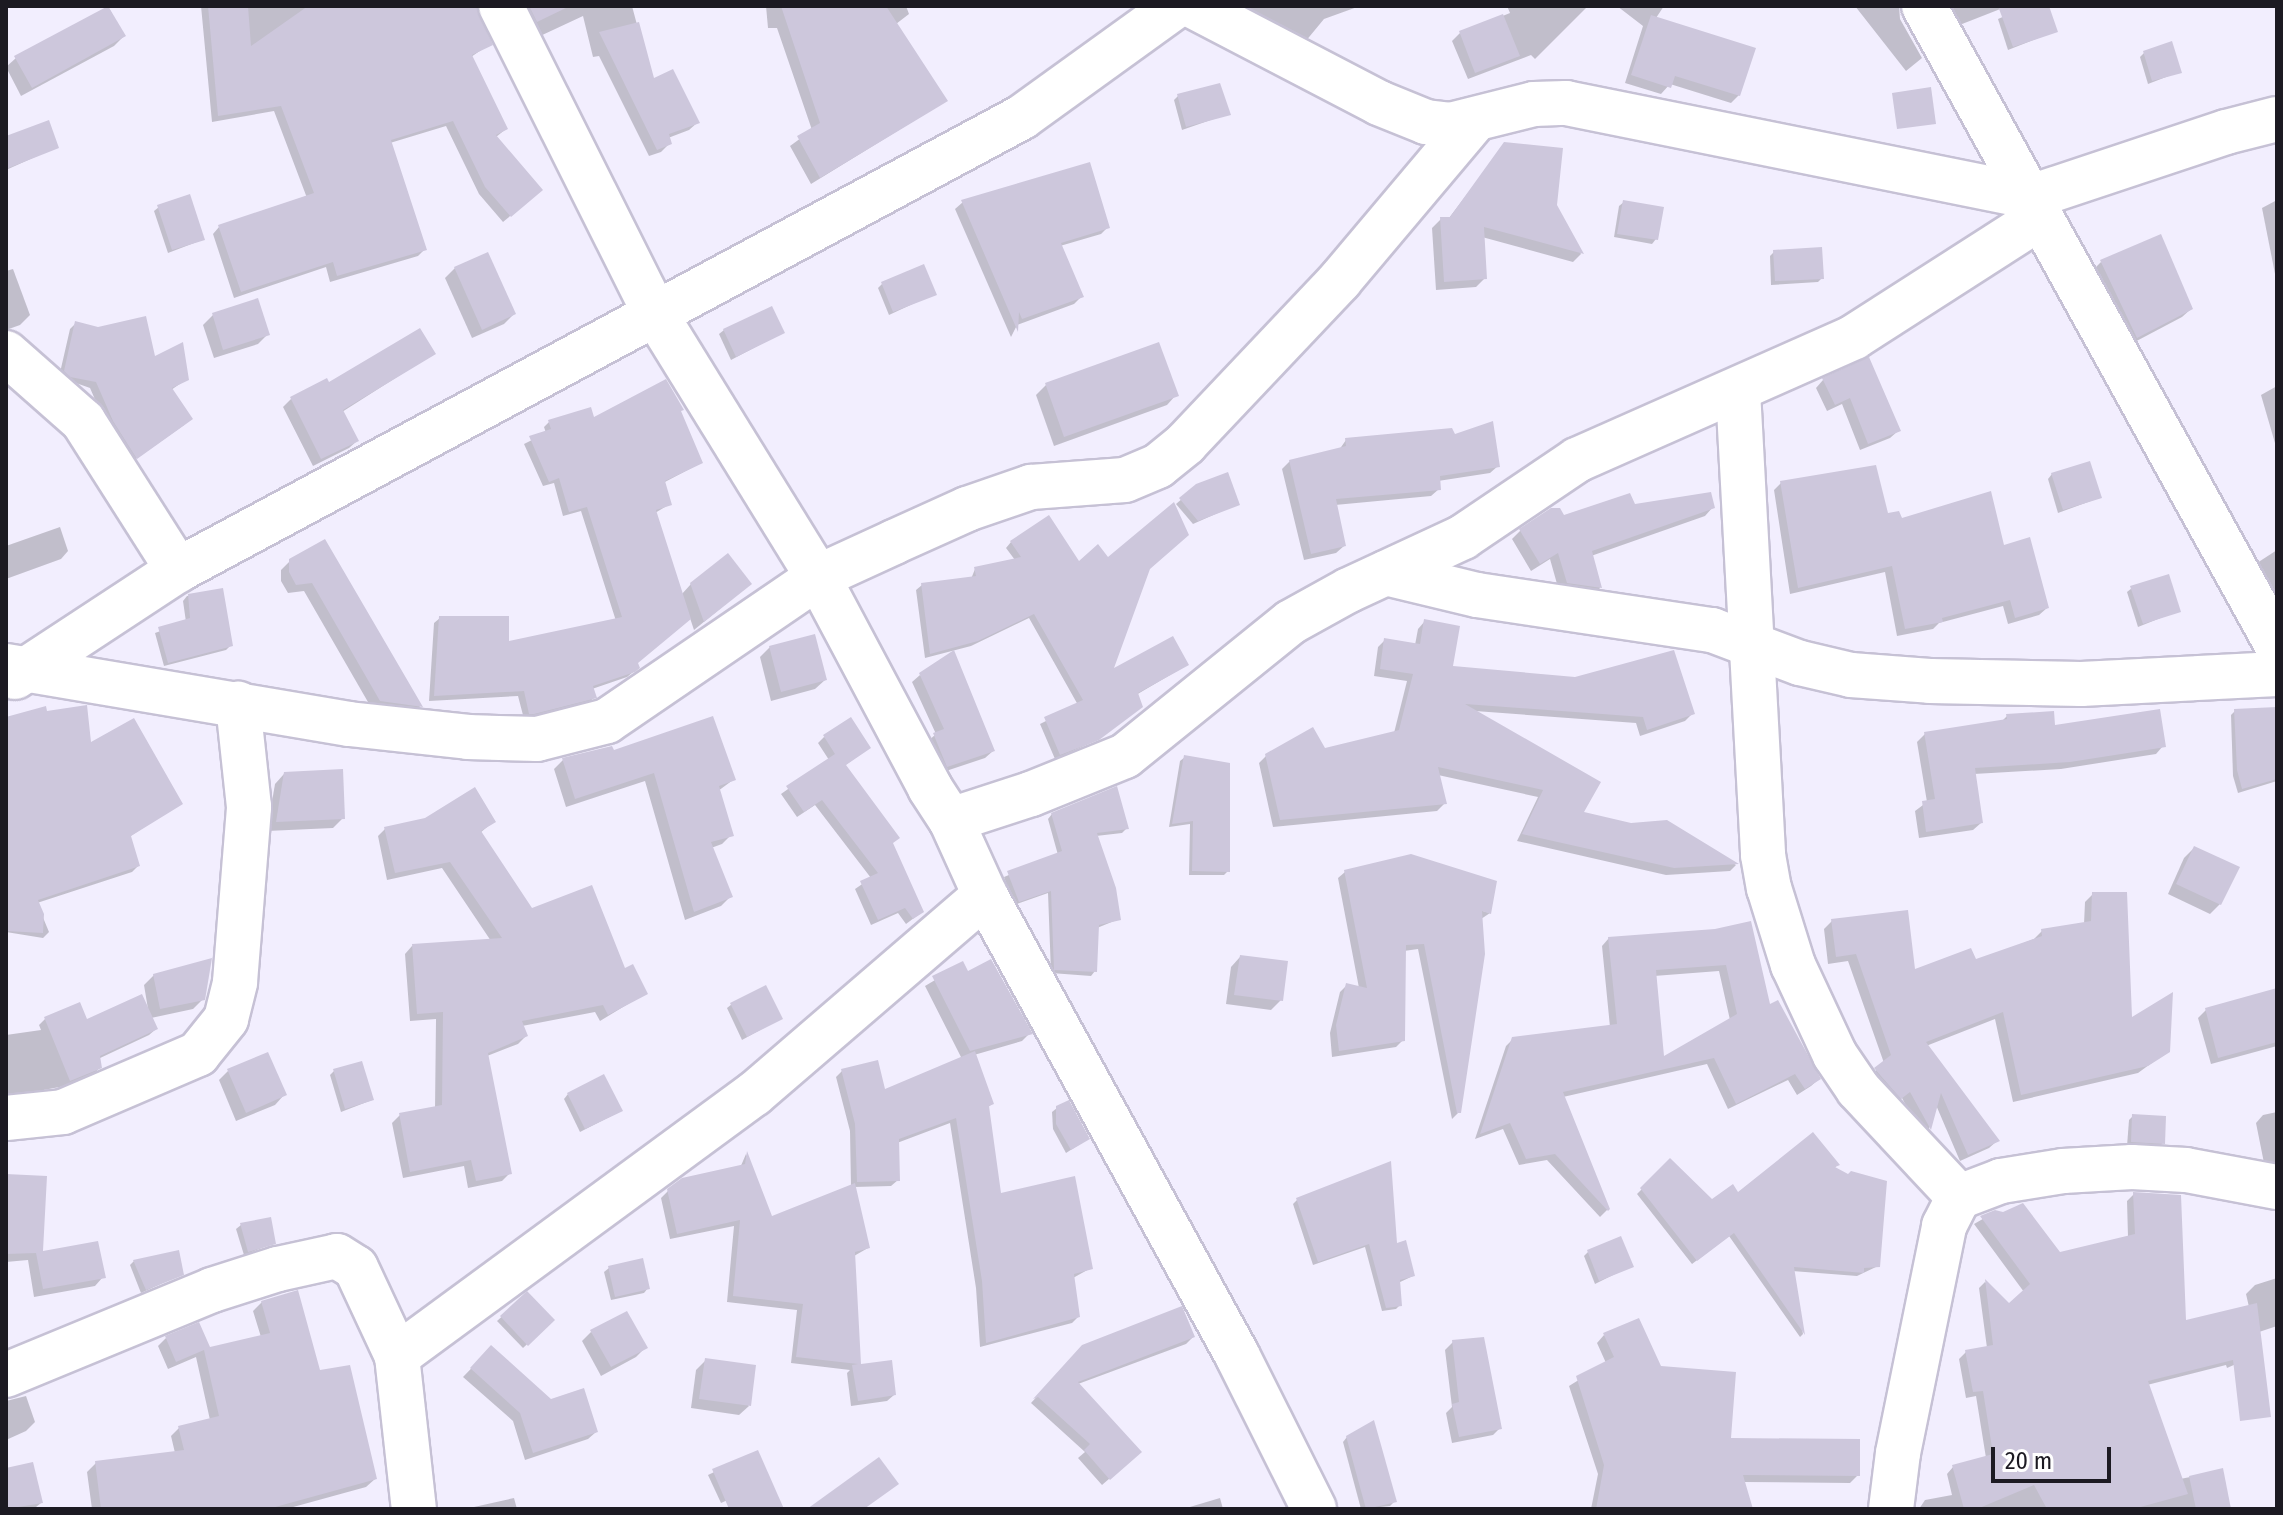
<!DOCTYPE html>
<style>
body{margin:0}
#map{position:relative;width:2283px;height:1515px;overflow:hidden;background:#f2eefe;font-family:"Fira Sans Condensed",sans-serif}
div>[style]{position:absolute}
.shadow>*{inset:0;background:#0003}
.building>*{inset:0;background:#cdc7dc}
.roads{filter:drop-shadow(2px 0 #c6c1d5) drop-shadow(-2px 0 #c6c1d5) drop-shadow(0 2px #c6c1d5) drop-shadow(0 -2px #c6c1d5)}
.minor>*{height:44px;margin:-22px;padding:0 22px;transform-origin:22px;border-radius:22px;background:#fff}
span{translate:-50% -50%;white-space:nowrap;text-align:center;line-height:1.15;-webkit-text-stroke:6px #fff;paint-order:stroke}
.frame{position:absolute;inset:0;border:8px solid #1c1a22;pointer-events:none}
.scale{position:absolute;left:1991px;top:1447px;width:120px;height:36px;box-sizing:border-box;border:4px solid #1c1a22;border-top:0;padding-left:10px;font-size:24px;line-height:28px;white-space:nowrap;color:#1c1a22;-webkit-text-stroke:6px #fff;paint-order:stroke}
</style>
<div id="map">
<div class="shadow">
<i style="clip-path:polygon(201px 6px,472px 6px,490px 44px,471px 57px,506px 129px,496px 137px,534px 196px,503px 222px,479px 194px,446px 126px,390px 143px,425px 249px,418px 256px,330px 282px,326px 267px,234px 298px,213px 234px,219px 227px,307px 198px,274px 111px,212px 122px)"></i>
<i style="clip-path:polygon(517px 6px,632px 6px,652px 81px,697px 123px,689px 130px,668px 138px,669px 144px,661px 152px,649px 156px,599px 56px,593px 57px,583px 16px,538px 37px)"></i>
<i style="clip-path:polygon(766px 6px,906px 6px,909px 14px,896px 24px,946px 101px,811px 184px,790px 146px,812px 130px,777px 28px,768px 28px)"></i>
<i style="clip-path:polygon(1234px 6px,1360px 6px,1324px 19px,1305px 42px)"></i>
<i style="clip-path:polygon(1507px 6px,1588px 6px,1535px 59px,1531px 55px,1468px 79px,1452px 41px,1460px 33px,1510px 13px)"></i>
<i style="clip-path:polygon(1617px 6px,1664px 6px,1656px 18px,1739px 95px,1731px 103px,1670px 84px,1661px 94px,1625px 83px,1643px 26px)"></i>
<i style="clip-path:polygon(1855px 6px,1899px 6px,1900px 19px,1922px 58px,1906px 71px)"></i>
<i style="clip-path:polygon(1950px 6px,2008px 6px,1957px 26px)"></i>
<i style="clip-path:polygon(2028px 6px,2047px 6px,2056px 31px,2008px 50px,1998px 19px)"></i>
<i style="clip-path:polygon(109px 8px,124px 36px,114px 46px,21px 96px,6px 67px,16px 58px)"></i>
<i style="clip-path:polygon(2144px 53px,2179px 72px,2148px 84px,2140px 57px)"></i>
<i style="clip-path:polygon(1178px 96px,1228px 114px,1182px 130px,1174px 100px)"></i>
<i style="clip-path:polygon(6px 138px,57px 147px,6px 170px)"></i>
<i style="clip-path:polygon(1505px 144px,1555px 205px,1581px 254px,1573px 262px,1482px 237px,1485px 278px,1476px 287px,1436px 290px,1432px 228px,1441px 219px,1449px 218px)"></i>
<i style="clip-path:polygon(2277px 200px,2277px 284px,2262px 208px)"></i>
<i style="clip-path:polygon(963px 202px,1108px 227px,1101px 234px,1060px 246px,1081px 297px,1074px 304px,1017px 325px,1011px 337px,955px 209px)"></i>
<i style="clip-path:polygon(1624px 202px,1656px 239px,1652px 244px,1614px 237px,1619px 206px)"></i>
<i style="clip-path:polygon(159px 207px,202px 240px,168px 253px,154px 211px)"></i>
<i style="clip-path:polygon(1774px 252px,1822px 278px,1818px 282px,1771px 285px,1770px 256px)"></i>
<i style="clip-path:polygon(2101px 262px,2191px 309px,2182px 317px,2129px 345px,2093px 270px)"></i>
<i style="clip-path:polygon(455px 268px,514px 314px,504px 324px,472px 338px,445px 278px)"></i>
<i style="clip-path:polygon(13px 269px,30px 315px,20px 325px,6px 330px,6px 271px)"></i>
<i style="clip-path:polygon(882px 284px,934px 294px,889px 315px,878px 288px)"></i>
<i style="clip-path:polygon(213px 315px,268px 334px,258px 344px,214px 358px,203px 325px)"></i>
<i style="clip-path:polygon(76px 323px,154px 358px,187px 379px,171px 390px,184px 425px,130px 463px,107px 427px,90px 388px,59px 377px,70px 329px)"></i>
<i style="clip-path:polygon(724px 330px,782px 333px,731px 360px,719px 334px)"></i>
<i style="clip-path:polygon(433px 354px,342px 412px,357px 441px,349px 448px,313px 466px,283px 407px,291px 399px)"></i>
<i style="clip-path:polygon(1868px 360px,1898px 431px,1890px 438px,1860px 450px,1842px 404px,1827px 411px,1816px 388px,1823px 380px)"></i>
<i style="clip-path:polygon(1046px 385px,1176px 395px,1167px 405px,1054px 446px,1036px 395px)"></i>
<i style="clip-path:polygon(2277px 386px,2277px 450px,2261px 395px)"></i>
<i style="clip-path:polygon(679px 411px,701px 463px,663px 483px,670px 504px,655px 513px,681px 595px,691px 584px,750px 584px,694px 630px,690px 618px,636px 663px,638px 668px,627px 677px,592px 689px,594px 697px,589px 703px,527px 719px,524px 719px,518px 696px,429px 701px,434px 623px,440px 618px,507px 643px,616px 621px,581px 511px,563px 516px,554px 483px,543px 486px,524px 444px,546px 433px,544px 427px,549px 422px)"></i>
<i style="clip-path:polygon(1454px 436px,1498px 466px,1490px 473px,1438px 481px,1439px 489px,1431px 496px,1335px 505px,1344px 546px,1336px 553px,1304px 560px,1282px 469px,1290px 461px,1339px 450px,1346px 440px)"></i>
<i style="clip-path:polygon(2052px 474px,2099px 498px,2058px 513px,2048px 479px)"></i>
<i style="clip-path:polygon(1781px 483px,2002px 547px,2047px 608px,2039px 615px,2008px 624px,2003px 606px,1939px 623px,1933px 629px,1897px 636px,1885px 572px,1790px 594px,1774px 490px)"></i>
<i style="clip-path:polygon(1197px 486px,1238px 504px,1193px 524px,1176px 504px)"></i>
<i style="clip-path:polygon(1634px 506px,1713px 507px,1705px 516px,1591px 556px,1600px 588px,1592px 596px,1559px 591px,1550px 559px,1531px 571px,1512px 539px,1520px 531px,1564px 518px)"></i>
<i style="clip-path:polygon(60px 527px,68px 551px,61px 559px,6px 579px,6px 546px)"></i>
<i style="clip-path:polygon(324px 541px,420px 707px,412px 715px,372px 709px,304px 591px,288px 593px,281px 581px,281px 570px,290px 561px)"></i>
<i style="clip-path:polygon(1011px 542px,1079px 564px,1108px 559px,1147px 569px,1110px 672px,1187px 665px,1136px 695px,1097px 740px,1055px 759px,1040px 724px,1078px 705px,1029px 618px,971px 646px,925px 658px,916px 590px,922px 585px,971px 579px,975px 569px,1015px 560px,1006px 548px)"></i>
<i style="clip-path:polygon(2277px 550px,2277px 604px,2257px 563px)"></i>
<i style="clip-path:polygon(2132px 588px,2178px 611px,2138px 627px,2127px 592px)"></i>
<i style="clip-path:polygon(222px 590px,231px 645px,226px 650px,164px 666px,155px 633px,186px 622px,183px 601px,187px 596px)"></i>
<i style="clip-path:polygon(1425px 621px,1450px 668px,1693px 713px,1685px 721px,1640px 736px,1636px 723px,1475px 711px,1581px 814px,1631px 825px,1666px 822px,1736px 865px,1730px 871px,1666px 875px,1517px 841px,1538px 797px,1438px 775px,1444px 804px,1437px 811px,1273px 827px,1259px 763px,1266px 756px,1324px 751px,1394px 733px,1407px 681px,1374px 676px,1378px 647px,1385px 640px,1415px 645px,1418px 629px)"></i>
<i style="clip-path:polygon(770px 647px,825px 680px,815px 689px,771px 701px,760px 657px)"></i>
<i style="clip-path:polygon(920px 675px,993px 751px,985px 758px,940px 773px,927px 742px,936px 734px,912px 682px)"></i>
<i style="clip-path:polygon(2277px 709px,2277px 781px,2238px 793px,2233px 776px,2231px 715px,2235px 711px)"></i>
<i style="clip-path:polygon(46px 714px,181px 803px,129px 837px,138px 866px,132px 872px,37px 903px,49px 932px,43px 938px,6px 932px,6px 719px)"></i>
<i style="clip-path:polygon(2007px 716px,2053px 728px,2163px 746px,2156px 754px,2061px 769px,1974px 774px,1981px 823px,1973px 830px,1919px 838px,1915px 811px,1927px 802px,1917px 742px,1925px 734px,2001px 722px)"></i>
<i style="clip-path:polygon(824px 737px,869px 748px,844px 766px,891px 844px,922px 912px,906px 924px,898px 913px,871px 925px,855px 889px,871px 878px,815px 805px,797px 817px,781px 794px,829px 760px,818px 743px)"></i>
<i style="clip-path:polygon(612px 753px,733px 780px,718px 791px,731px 835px,722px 844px,711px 848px,730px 897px,721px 906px,685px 920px,645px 781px,566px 807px,554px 769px,563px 760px)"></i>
<i style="clip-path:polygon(1185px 757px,1228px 871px,1224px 875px,1189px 875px,1190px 824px,1169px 827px,1180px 761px)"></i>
<i style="clip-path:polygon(284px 774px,343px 818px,333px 828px,267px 831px,275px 784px)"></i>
<i style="clip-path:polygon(1052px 814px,1126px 829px,1122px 833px,1096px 836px,1119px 919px,1097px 928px,1095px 971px,1091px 976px,1051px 973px,1048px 893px,1014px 905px,1004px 877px,1058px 855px,1048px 819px)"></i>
<i style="clip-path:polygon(493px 822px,480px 833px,532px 911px,624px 971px,646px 993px,600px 1021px,595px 1012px,522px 1026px,526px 1036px,518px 1044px,487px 1056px,510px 1173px,502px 1181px,468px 1188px,464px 1166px,403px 1178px,392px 1123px,400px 1115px,435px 1108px,436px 1019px,410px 1021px,405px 954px,412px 946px,491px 941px,442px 868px,387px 880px,378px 836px,385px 829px)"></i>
<i style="clip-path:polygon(2194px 848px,2220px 904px,2210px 914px,2168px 894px,2184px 858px)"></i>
<i style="clip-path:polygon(1345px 872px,1490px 913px,1481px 919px,1459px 1112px,1452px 1119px,1418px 949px,1404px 951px,1403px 1040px,1396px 1047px,1332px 1057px,1330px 1033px,1340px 992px,1347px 985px,1359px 988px,1338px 878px)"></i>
<i style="clip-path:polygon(2093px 894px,2130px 1021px,2168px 1051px,2138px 1073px,2013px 1102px,1995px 1019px,1926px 1046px,1997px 1141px,1989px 1148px,1960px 1161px,1936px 1105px,1929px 1129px,1922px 1136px,1902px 1098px,1892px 1105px,1868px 1078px,1884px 1063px,1848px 961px,1828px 964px,1824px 929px,1832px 921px,1913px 972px,1975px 962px,2034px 939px,2042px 931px,2084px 924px,2085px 902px)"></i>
<i style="clip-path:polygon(evenodd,1715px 931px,1819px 1079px,1811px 1086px,1797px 1095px,1788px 1080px,1728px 1109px,1707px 1064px,1563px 1097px,1608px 1209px,1600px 1217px,1547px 1160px,1519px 1165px,1503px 1129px,1475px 1139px,1506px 1046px,1513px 1039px,1610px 1027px,1602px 946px,1609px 938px,1715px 931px,1719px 971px,1730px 1020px,1663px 1060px,1654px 976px,1719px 971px)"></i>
<i style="clip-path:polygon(1240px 957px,1281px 1000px,1271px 1010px,1226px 1004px,1231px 967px)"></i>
<i style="clip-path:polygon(962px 964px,967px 974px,1030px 1033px,1022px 1041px,974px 1055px,992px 1104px,987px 1108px,999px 1196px,1091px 1268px,1073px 1278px,1078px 1317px,1072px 1323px,980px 1347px,976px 1288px,950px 1123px,897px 1143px,898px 1180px,891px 1186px,854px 1187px,868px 1248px,854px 1256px,859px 1366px,894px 1395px,887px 1401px,851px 1406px,847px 1373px,850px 1370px,791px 1363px,797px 1310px,727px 1302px,734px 1226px,670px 1239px,661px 1198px,668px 1191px,740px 1168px,746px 1154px,771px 1219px,851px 1187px,850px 1131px,836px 1077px,842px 1071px,884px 1092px,962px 1059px,925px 986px)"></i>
<i style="clip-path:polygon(154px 975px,203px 999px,193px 1009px,151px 1018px,156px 1029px,149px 1035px,98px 1059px,100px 1067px,94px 1074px,65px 1086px,6px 1097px,6px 1035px,41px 1030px,39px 1025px,45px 1019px,86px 1022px,148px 1009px,144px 985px)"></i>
<i style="clip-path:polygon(2277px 990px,2277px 1046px,2211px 1064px,2198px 1018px,2206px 1010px)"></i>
<i style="clip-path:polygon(732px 1004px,780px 1019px,742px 1040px,727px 1008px)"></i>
<i style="clip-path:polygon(228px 1071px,284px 1095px,275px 1105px,236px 1121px,219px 1080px)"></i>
<i style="clip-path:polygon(334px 1071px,372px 1100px,341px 1112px,330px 1075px)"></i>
<i style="clip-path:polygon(568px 1094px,621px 1111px,580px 1132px,564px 1099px)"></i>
<i style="clip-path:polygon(1057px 1108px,1088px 1139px,1066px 1153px,1053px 1129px,1052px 1112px)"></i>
<i style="clip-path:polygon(2277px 1112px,2277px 1173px,2265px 1168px,2256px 1123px,2263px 1115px)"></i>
<i style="clip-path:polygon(2133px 1116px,2163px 1143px,2158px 1147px,2127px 1146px,2129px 1120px)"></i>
<i style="clip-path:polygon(1670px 1161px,1712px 1202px,1837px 1165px,1834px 1169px,1878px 1266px,1857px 1276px,1792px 1271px,1803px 1334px,1800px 1337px,1729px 1236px,1692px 1264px,1637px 1194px)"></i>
<i style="clip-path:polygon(6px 1176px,41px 1254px,103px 1277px,95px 1286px,34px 1297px,28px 1260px,6px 1262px)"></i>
<i style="clip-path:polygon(2134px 1194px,2184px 1323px,2249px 1307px,2246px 1294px,2255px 1285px,2277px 1278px,2277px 1326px,2259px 1332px,2254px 1356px,2227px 1368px,2226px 1365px,2147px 1385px,2180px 1479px,2221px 1471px,2225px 1509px,1919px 1509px,1925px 1500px,1952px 1495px,1947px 1474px,1953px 1467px,1986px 1458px,1976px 1396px,1966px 1398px,1959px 1359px,1966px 1352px,1987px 1348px,1979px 1288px,1985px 1282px,2009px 1305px,2024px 1292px,1974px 1224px,1995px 1212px,2060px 1254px,2128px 1237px,2127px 1201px)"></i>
<i style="clip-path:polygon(1297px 1200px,1396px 1245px,1413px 1276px,1398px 1283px,1400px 1305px,1396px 1309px,1382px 1311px,1365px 1247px,1313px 1265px,1293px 1204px)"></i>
<i style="clip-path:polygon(241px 1225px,274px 1243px,244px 1255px,236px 1229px)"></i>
<i style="clip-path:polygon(1588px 1252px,1631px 1266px,1595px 1284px,1584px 1256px)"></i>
<i style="clip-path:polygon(134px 1261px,182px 1274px,141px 1293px,130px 1265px)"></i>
<i style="clip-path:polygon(609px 1268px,648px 1288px,644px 1293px,611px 1300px,604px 1272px)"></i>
<i style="clip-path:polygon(527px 1294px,553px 1320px,523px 1348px,497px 1321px)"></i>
<i style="clip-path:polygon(262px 1302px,318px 1372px,375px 1479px,366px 1487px,286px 1509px,92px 1509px,87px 1472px,96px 1463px,175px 1453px,171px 1436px,179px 1428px,210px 1420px,196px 1357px,168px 1369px,158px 1346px,166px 1338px,208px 1349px,261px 1337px,253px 1311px)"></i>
<i style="clip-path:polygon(591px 1332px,645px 1348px,636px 1357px,601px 1376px,582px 1341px)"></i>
<i style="clip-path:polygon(1604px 1335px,1660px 1368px,1729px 1440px,1858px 1475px,1850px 1483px,1743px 1482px,1751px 1509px,1591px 1509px,1598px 1474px,1569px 1386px,1606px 1363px,1597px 1343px)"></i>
<i style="clip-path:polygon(1193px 1337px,1186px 1344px,1078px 1384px,1132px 1459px,1102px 1485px,1078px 1458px,1085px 1452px,1031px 1403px,1075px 1355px)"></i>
<i style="clip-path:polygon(1453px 1342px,1500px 1428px,1493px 1435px,1452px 1443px,1446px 1413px,1452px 1407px,1445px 1350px)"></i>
<i style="clip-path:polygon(491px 1348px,550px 1401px,596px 1432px,588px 1439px,525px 1460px,513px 1421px,463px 1377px)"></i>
<i style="clip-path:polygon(706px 1360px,749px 1406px,739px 1415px,691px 1408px,696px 1370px)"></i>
<i style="clip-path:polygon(26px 1396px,35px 1422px,26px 1431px,6px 1440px,6px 1401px)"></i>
<i style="clip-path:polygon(1347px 1437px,1395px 1501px,1390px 1506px,1361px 1509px,1343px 1442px)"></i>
<i style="clip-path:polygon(756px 1452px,764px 1484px,721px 1503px,708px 1475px)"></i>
<i style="clip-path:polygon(6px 1470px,41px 1503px,36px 1507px,6px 1509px)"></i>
<i style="clip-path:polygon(514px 1498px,517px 1509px,464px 1509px,465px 1509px)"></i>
<i style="clip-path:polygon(1220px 1498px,1223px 1509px,1183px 1509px)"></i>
</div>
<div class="building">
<i style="clip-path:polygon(108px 6px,126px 36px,32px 88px,14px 56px)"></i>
<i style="clip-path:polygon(208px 6px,248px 6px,251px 46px,308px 6px,476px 6px,493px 45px,472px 55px,508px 129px,496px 135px,543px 190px,511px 217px,485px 187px,453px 121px,391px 140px,427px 250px,337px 276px,333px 262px,241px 292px,218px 225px,314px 193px,281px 106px,218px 116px)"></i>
<i style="clip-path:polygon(529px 6px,570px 6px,537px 22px)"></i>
<i style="clip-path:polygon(781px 6px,886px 6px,948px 101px,820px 178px,797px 136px,820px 123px)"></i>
<i style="clip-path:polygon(1998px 6px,2049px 6px,2058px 32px,2013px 47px)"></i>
<i style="clip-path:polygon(1503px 14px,1520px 56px,1475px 73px,1459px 31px)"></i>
<i style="clip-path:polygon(1651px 15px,1756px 48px,1740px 96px,1675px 76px,1671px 88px,1631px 75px)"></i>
<i style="clip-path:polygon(639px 22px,654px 78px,673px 69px,700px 123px,669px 134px,672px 144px,657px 150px,599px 32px)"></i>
<i style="clip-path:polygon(2172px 41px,2182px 73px,2152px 81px,2143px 51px)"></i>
<i style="clip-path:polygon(1220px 83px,1231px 115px,1186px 127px,1177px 94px)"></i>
<i style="clip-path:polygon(1931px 87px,1936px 124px,1897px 129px,1892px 93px)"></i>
<i style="clip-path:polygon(49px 120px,59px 148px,6px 169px,6px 136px)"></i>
<i style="clip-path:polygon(1504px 142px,1563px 148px,1557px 205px,1584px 254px,1484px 227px,1487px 279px,1444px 282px,1440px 217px,1450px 217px)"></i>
<i style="clip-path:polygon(1090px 162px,1110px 228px,1061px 243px,1084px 297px,1022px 319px,1019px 312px,1018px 332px,961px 200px)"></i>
<i style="clip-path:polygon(190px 194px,205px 240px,172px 250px,157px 205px)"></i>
<i style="clip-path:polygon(1623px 200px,1664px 207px,1658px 240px,1617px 234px)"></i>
<i style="clip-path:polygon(2161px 234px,2193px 309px,2137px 338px,2100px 260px)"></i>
<i style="clip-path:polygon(1822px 247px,1824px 279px,1775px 281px,1773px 250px)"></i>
<i style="clip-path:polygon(488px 252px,516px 314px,482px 330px,454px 267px)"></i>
<i style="clip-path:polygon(924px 264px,937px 295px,893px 312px,881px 282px)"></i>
<i style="clip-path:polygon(258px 298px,270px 335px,223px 350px,212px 313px)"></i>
<i style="clip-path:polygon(772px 306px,785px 333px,736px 357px,723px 329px)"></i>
<i style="clip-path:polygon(146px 316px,155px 356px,183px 342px,189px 380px,172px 388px,193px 419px,137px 459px,113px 421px,96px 382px,70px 377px,64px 371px,75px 321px,98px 327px)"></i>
<i style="clip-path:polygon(420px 328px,436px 354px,343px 410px,359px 441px,321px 459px,290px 397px,327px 378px,329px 382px)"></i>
<i style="clip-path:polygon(1159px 342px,1179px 396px,1064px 437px,1045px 383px)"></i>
<i style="clip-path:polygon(1869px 357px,1901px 431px,1868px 444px,1850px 398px,1835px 405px,1822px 378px)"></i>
<i style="clip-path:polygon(666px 379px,684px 410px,681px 411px,703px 463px,665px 481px,672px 505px,656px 510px,691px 619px,638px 663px,640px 668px,635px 672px,593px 686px,597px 698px,534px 714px,529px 714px,524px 691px,434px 696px,439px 616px,509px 616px,509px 641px,622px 617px,587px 507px,569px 512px,559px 478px,549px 482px,529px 436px,551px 429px,548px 420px,591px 407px,594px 417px)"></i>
<i style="clip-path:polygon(1493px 421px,1500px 467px,1440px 476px,1441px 490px,1336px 499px,1346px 546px,1311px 554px,1289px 460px,1346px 446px,1345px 438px,1452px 428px,1455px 434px)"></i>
<i style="clip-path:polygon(2090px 461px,2102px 498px,2063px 510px,2051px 473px)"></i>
<i style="clip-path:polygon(1876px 465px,1888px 513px,1899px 511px,1902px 518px,1991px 491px,2004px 545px,2030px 537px,2049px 608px,2015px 618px,2010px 600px,1942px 618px,1943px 622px,1905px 629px,1892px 566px,1798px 588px,1780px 481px)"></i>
<i style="clip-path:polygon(1228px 472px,1240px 505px,1198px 521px,1179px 498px,1196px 484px)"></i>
<i style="clip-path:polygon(1711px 492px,1715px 508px,1592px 551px,1602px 588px,1567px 583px,1558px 553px,1540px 564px,1519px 529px,1551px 508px,1560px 508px,1564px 515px,1630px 493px,1635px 504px)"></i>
<i style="clip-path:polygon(1174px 502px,1189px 535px,1150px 569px,1114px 668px,1173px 636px,1189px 665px,1138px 693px,1143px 707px,1099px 740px,1060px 755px,1044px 717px,1083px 700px,1034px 614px,978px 641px,930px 654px,921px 583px,976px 576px,974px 567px,1021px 557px,1010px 541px,1049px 515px,1079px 561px,1098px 544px,1108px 557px)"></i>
<i style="clip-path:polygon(325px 539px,423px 707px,380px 701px,312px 583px,296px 585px,289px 572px,289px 559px)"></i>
<i style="clip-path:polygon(728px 553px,752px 584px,704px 622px,690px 583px)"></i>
<i style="clip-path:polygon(2169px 574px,2181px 612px,2143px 624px,2130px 586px)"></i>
<i style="clip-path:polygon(223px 588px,233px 646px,168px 663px,158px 627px,190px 618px,188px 594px)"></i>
<i style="clip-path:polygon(1424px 619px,1460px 626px,1453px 666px,1575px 677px,1674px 650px,1695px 714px,1647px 730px,1643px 717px,1465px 704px,1601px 782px,1584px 812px,1631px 823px,1667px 820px,1739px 864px,1674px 868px,1522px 834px,1543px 790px,1438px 767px,1447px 804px,1280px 820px,1265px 754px,1313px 727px,1325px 748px,1399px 730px,1413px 674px,1380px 669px,1384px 638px,1420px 644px)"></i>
<i style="clip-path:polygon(815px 634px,827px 680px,781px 692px,769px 646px)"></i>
<i style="clip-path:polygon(954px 650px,995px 751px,947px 767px,933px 733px,944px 729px,919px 673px)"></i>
<i style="clip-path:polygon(87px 705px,91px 742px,134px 718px,183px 804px,131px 836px,140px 866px,38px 900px,44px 914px,43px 933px,6px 931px,6px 717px,46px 706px,47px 711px)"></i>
<i style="clip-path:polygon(2277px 707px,2277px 779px,2242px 789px,2237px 770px,2234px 709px)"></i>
<i style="clip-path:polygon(2160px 709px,2166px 747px,2070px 762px,1975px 768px,1983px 823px,1926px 832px,1922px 801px,1935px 799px,1924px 732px,2007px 719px,2006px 714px,2054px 711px,2055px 725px)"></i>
<i style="clip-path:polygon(713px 716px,736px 780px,719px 786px,734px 836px,711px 842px,733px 897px,694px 912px,654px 773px,575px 799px,562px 758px,612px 746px,614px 750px)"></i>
<i style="clip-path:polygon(851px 717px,871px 748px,846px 765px,900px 838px,893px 843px,924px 912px,913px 919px,905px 908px,878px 920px,860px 881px,878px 873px,822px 800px,804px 812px,786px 786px,835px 754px,823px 735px)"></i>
<i style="clip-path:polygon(1184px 755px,1230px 763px,1230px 872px,1192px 871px,1193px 821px,1172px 824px)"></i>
<i style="clip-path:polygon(343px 769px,345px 819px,276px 822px,284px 772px)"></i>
<i style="clip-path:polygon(1117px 786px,1129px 829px,1097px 833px,1116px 888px,1121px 920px,1099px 925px,1097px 972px,1054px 970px,1051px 891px,1019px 902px,1007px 871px,1062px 851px,1051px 813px)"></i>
<i style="clip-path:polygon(475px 787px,496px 822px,481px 831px,532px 908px,592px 885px,625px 968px,633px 964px,648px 994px,608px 1015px,603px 1005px,522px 1021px,528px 1036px,488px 1053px,512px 1174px,476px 1181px,471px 1160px,410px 1172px,399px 1113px,442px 1105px,443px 1012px,417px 1014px,412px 944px,502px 938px,450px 862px,395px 873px,384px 827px,425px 818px)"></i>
<i style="clip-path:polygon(2194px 846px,2240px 867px,2221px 905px,2176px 884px)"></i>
<i style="clip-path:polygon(1411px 854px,1497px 881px,1491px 914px,1482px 911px,1485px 954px,1461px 1113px,1457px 1113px,1424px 944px,1406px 945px,1405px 1041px,1339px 1051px,1336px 1025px,1346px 983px,1367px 988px,1344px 870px)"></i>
<i style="clip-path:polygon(2092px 892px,2127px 892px,2132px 1017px,2173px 992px,2170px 1052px,2148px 1066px,2021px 1095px,2003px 1012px,1926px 1042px,2000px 1141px,1968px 1155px,1941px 1093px,1931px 1130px,1910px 1092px,1901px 1099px,1874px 1068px,1891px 1055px,1856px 954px,1836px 957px,1831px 919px,1908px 910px,1915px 969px,1971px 948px,1976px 959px,2042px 936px,2041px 929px,2091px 921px)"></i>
<i style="clip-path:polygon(evenodd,1751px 921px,1770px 1004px,1778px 1000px,1821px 1079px,1805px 1089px,1795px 1074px,1736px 1104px,1714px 1058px,1563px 1092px,1610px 1209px,1608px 1211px,1555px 1154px,1526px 1159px,1510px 1123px,1480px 1134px,1512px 1037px,1617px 1024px,1608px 937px,1715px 929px,1751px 921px,1726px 965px,1737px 1014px,1664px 1056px,1656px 970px,1726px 965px)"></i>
<i style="clip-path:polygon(1240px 955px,1288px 961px,1283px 1001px,1234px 995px)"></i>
<i style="clip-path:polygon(212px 958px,205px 1000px,160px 1009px,153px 974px)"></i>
<i style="clip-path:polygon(991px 959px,1033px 1034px,970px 1051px,932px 976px,963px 961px,968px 971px)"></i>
<i style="clip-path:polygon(766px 985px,783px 1019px,747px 1037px,730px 1003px)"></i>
<i style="clip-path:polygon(2277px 988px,2277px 1042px,2218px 1058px,2205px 1008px)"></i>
<i style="clip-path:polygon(142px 994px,158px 1029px,100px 1056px,102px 1068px,70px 1081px,44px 1017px,80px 1002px,87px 1019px)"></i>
<i style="clip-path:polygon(975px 1051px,994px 1104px,989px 1106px,1001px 1193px,1075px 1176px,1093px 1269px,1074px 1274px,1080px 1317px,986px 1343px,982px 1281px,956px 1118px,899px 1139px,900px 1181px,857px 1182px,855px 1124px,841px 1069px,878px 1060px,885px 1089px)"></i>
<i style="clip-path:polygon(268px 1052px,287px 1095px,246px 1113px,227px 1069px)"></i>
<i style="clip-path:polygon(362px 1061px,374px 1100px,345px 1109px,333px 1069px)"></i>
<i style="clip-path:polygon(604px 1074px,623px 1111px,585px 1129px,567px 1093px)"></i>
<i style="clip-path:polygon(1069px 1100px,1090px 1139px,1071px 1150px,1056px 1124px,1056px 1106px)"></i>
<i style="clip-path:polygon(2132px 1114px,2166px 1116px,2165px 1144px,2131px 1142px)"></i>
<i style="clip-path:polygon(1813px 1132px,1840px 1165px,1835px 1167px,1848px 1174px,1851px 1171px,1887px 1181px,1880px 1267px,1864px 1268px,1864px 1273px,1794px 1267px,1805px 1335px,1734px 1233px,1697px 1261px,1640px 1188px,1670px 1158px,1712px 1199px,1733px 1184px,1738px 1192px)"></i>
<i style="clip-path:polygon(747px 1151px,772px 1216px,855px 1183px,870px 1248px,855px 1252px,861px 1364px,892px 1360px,896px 1395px,858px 1401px,852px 1365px,858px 1364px,796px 1357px,803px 1304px,733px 1296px,740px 1220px,677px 1234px,667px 1189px,682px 1178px,745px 1164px)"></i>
<i style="clip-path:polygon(1391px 1161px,1397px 1243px,1406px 1240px,1415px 1276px,1400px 1280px,1402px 1306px,1386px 1308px,1369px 1244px,1318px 1262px,1296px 1198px)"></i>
<i style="clip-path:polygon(6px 1174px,47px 1176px,43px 1251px,98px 1241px,106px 1278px,43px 1289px,36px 1253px,6px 1254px)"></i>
<i style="clip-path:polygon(2133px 1192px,2181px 1195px,2186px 1320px,2257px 1303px,2271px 1417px,2240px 1421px,2233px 1360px,2148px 1381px,2188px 1494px,2133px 1509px,2047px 1509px,2034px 1485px,1977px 1509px,1964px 1509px,1952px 1465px,1993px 1454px,1983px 1391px,1973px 1392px,1965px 1350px,1993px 1345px,1985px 1279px,2009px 1303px,2030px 1284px,1980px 1216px,1995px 1210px,2003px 1212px,2023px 1203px,2060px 1252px,2135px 1234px)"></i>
<i style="clip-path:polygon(271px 1217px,276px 1244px,248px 1252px,240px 1223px)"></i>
<i style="clip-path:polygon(1621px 1236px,1634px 1267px,1599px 1281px,1587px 1250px)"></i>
<i style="clip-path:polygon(179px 1250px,184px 1275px,146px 1290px,133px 1260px)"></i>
<i style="clip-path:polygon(643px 1258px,650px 1289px,615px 1297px,608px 1266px)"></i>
<i style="clip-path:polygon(298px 1290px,320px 1370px,350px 1365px,377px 1479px,268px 1509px,101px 1509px,95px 1461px,184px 1450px,178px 1426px,219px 1416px,204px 1350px,176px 1362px,165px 1336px,199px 1322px,210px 1347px,270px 1333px,261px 1301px)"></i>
<i style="clip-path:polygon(527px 1291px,555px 1320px,528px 1346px,500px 1316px)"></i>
<i style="clip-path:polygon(1182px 1306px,1195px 1337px,1078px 1382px,1142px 1452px,1110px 1480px,1084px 1450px,1090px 1444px,1038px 1397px,1033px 1399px,1082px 1345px)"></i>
<i style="clip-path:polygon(627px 1311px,648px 1348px,611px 1367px,590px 1330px)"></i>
<i style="clip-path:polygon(1639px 1318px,1661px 1366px,1736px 1372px,1731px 1438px,1860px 1439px,1860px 1476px,1743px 1475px,1753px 1509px,1596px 1509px,1604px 1465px,1576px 1376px,1614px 1357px,1603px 1333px)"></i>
<i style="clip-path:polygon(1484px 1337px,1502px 1429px,1459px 1437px,1452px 1404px,1459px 1402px,1452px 1340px)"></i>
<i style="clip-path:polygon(491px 1345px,551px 1399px,584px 1388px,598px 1432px,533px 1453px,520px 1413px,470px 1368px)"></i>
<i style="clip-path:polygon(705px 1358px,756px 1365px,751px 1406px,699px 1399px)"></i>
<i style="clip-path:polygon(1374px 1420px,1397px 1502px,1366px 1509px,1346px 1436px)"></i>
<i style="clip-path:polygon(758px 1450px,784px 1509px,729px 1509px,712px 1469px)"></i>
<i style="clip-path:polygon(879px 1457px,899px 1484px,864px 1509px,807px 1509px)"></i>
<i style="clip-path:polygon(33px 1462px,43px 1503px,6px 1509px,6px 1468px)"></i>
<i style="clip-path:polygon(2223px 1468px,2231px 1509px,2196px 1509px,2189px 1476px)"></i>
</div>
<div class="roads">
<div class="minor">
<i style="left:501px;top:6px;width:346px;rotate:63.4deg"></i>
<i style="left:656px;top:315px;width:308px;rotate:58.3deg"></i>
<i style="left:818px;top:577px;width:239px;rotate:62deg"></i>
<i style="left:930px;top:788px;width:38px;rotate:57deg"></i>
<i style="left:951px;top:820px;width:82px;rotate:65.6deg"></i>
<i style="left:985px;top:895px;width:525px;rotate:61.28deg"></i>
<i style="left:1237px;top:1355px;width:172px;rotate:63.4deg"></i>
<i style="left:1193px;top:6px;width:210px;rotate:27.5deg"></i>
<i style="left:1379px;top:103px;width:51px;rotate:22deg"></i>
<i style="left:1426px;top:122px;width:24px;rotate:7deg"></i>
<i style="left:1450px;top:125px;width:87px;rotate:-14deg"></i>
<i style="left:1534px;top:104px;width:32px;rotate:-2deg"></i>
<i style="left:1566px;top:103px;width:474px;rotate:11.4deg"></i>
<i style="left:2031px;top:197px;width:206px;rotate:-18.4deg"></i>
<i style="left:2226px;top:132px;width:53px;rotate:-14.3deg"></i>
<i style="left:1924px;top:6px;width:730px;rotate:61.08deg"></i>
<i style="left:6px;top:353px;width:103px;rotate:41.4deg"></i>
<i style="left:83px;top:421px;width:177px;rotate:57.5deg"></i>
<i style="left:1738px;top:391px;width:465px;rotate:86.9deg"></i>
<i style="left:1763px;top:855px;width:34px;rotate:80deg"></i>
<i style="left:1769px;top:888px;width:81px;rotate:72.7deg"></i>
<i style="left:1793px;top:965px;width:99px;rotate:65deg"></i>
<i style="left:1835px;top:1055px;width:41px;rotate:55.9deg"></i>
<i style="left:1858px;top:1089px;width:148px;rotate:46.9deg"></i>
<i style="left:1386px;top:573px;width:94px;rotate:13.6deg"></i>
<i style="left:1477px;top:595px;width:238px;rotate:8.5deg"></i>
<i style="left:1712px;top:630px;width:94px;rotate:20.6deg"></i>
<i style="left:1800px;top:663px;width:52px;rotate:13.2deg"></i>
<i style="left:1851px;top:675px;width:79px;rotate:4.3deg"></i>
<i style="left:1930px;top:681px;width:151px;rotate:1.1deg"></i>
<i style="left:2081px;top:684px;width:196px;rotate:-2.9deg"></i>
<i style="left:6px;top:666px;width:348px;rotate:9.6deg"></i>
<i style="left:349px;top:724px;width:120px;rotate:6.2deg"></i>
<i style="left:468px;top:737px;width:69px;rotate:1.7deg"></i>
<i style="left:537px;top:739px;width:72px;rotate:-14.4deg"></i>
<i style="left:607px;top:721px;width:255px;rotate:-34.3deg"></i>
<i style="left:818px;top:577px;width:84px;rotate:-24.7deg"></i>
<i style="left:894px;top:542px;width:80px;rotate:-24.3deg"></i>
<i style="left:967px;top:509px;width:68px;rotate:-19deg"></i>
<i style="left:1031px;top:487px;width:94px;rotate:-4.3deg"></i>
<i style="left:1125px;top:480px;width:36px;rotate:-23deg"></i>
<i style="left:1158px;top:466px;width:36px;rotate:-39deg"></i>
<i style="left:1186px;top:443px;width:224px;rotate:-46.6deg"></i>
<i style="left:1340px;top:280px;width:207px;rotate:-49.9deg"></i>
<i style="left:15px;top:677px;width:195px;rotate:-33.3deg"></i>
<i style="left:178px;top:570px;width:958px;rotate:-28.22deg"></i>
<i style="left:1022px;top:117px;width:190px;rotate:-35.8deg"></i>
<i style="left:951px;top:820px;width:84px;rotate:-18deg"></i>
<i style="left:1031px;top:794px;width:101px;rotate:-22deg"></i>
<i style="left:1125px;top:756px;width:213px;rotate:-38.9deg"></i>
<i style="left:1291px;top:622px;width:66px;rotate:-28.9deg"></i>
<i style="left:1349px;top:590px;width:126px;rotate:-24.9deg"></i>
<i style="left:1463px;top:537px;width:138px;rotate:-34deg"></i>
<i style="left:1577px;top:460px;width:303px;rotate:-23.9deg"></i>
<i style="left:1854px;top:337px;width:222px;rotate:-32.7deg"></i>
<i style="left:6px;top:1118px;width:57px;rotate:-6deg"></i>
<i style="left:63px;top:1112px;width:147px;rotate:-23.2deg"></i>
<i style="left:198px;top:1054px;width:45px;rotate:-51.3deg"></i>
<i style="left:226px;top:1019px;width:38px;rotate:-76deg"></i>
<i style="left:235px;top:982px;width:176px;rotate:-85.4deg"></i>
<i style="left:249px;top:807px;width:104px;rotate:-96.1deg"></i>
<i style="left:397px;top:1356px;width:443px;rotate:-36.3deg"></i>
<i style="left:754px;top:1094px;width:305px;rotate:-40.7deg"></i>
<i style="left:6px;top:1375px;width:223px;rotate:-22.4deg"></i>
<i style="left:212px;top:1290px;width:69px;rotate:-17.7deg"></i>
<i style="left:278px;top:1269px;width:60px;rotate:-12.4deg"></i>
<i style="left:337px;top:1256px;width:22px;rotate:32deg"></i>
<i style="left:356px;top:1268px;width:97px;rotate:65deg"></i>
<i style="left:397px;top:1356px;width:154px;rotate:83.7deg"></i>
<i style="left:1891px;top:1509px;width:56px;rotate:-82.9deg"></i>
<i style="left:1898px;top:1453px;width:232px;rotate:-78.5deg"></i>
<i style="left:1944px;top:1226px;width:33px;rotate:-63deg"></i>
<i style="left:1959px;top:1197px;width:45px;rotate:-20.9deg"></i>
<i style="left:2001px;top:1181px;width:63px;rotate:-9.2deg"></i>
<i style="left:2063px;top:1171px;width:69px;rotate:-3.3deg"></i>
<i style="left:2132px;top:1167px;width:54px;rotate:3.2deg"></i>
<i style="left:2186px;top:1170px;width:93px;rotate:10.6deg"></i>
</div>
</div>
<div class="frame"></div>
<div class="scale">20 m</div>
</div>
